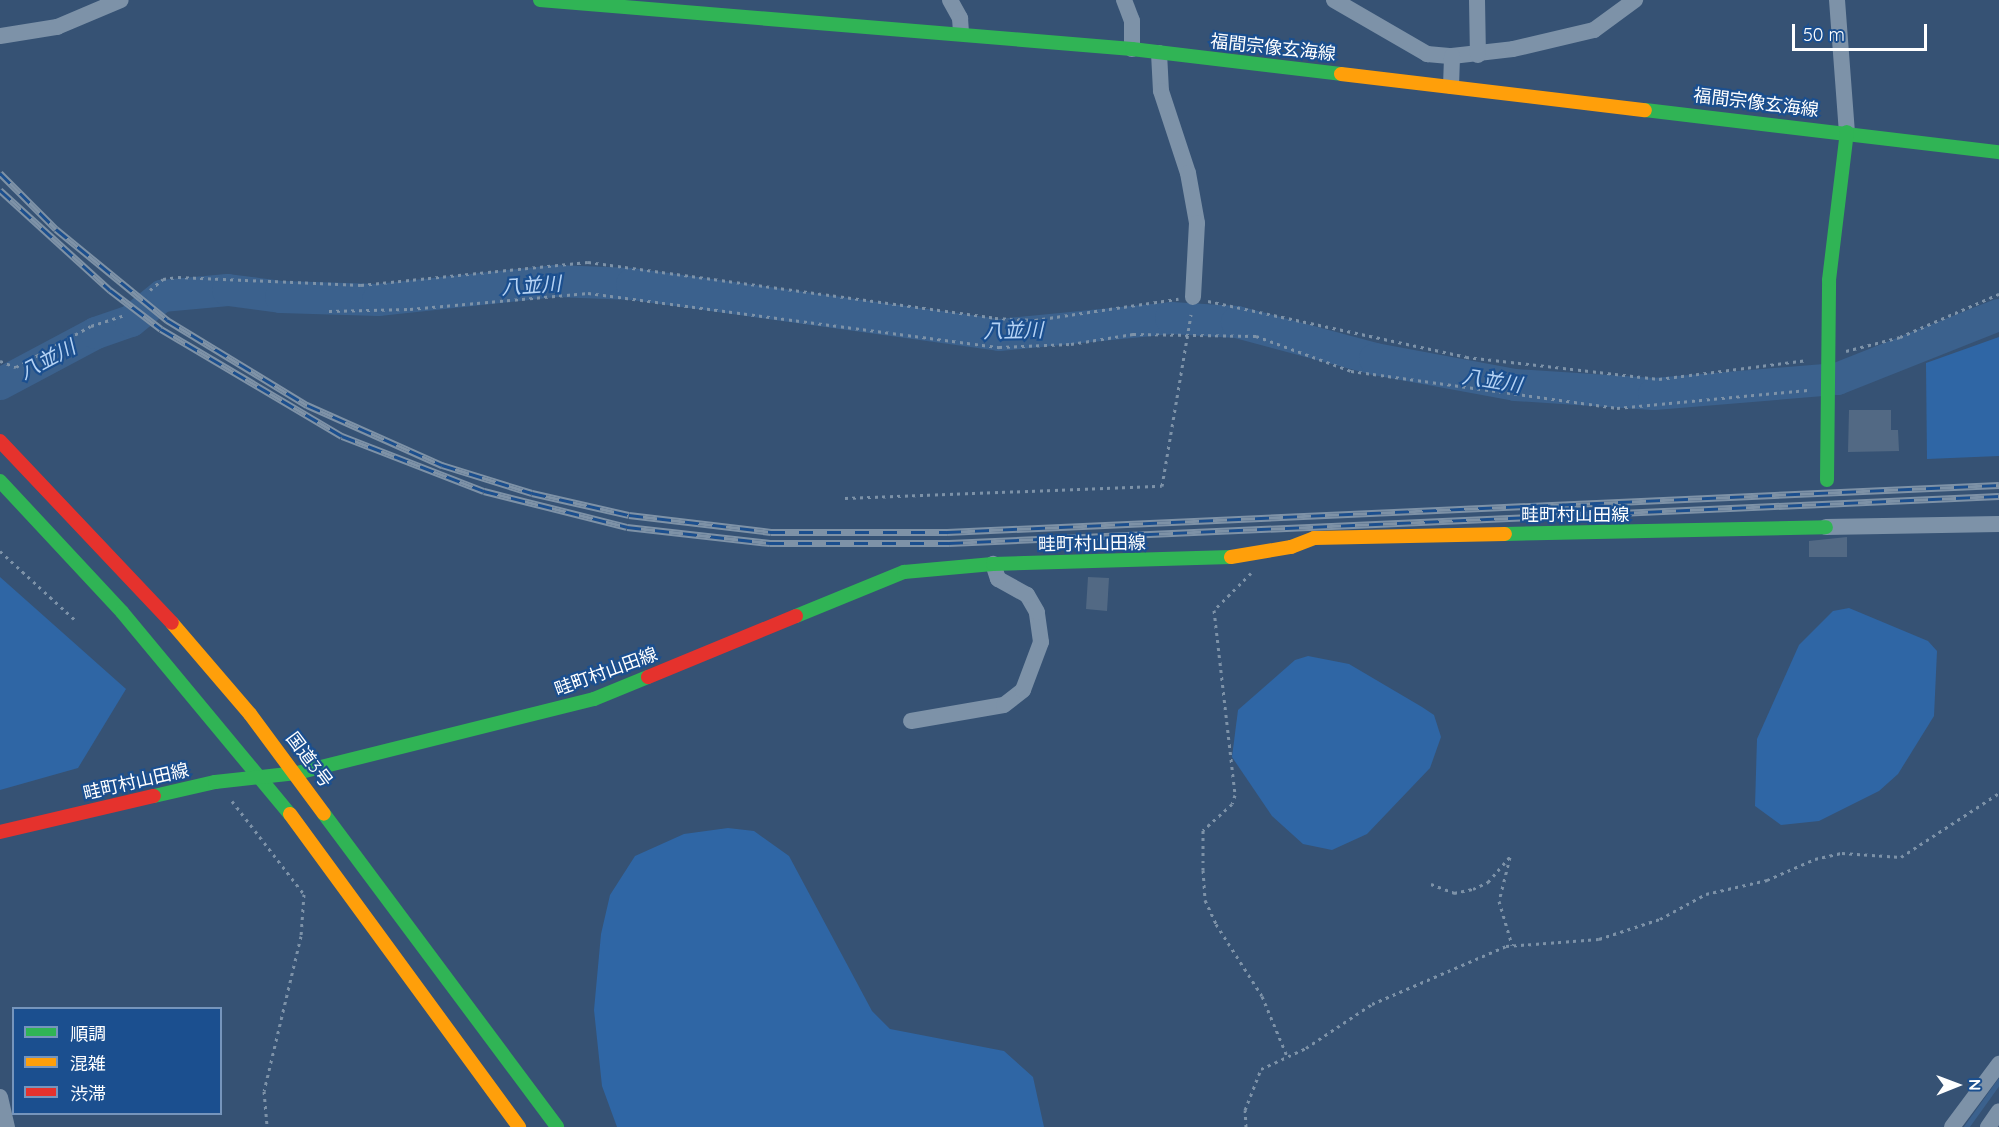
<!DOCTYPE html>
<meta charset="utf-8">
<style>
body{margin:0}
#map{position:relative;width:1999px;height:1127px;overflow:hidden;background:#365274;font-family:Quicksand,"Noto Sans JP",sans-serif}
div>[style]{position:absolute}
.green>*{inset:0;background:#2f66a5}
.stream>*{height:5px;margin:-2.5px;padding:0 2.5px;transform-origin:2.5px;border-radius:2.5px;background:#3b618d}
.river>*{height:32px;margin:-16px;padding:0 16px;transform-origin:16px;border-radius:16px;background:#3b618d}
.building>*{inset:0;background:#526984}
.path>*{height:3px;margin-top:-1.5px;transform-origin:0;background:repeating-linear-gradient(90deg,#7d92a8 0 3px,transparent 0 7.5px)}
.street>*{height:16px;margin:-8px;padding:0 8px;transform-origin:8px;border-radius:8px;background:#7d92a8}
.fast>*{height:14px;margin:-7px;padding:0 7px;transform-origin:7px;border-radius:7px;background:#30b455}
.slow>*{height:14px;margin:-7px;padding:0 7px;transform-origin:7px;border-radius:7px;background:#ff9f0a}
.jam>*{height:14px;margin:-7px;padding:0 7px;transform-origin:7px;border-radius:7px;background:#e5322d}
.rail>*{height:7px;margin-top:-3.5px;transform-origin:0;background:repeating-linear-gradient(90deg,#1b4f8f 0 14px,#7e92a7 0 28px);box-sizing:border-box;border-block:2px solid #7e92a7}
span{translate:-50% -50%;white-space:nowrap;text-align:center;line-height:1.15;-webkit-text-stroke:4.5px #1b4f8f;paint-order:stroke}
.street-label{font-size:18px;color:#fff}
.water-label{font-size:20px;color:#b5d3f5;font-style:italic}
.legend{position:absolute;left:12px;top:1007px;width:210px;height:108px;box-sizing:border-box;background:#1b4f8f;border:2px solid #7695bc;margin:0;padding:8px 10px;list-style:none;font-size:18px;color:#fff}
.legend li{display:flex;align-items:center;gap:12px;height:30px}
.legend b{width:30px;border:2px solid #7695bc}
.north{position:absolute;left:1927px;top:1055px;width:60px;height:60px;-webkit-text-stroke:4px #1b4f8f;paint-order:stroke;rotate:89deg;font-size:16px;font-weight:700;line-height:24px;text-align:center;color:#fff}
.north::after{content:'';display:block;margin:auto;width:21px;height:27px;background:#fff;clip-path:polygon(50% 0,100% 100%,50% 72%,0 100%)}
.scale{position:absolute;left:1792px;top:24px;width:135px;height:27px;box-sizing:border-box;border:3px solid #fff;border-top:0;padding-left:8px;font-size:18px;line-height:21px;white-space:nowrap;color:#fff;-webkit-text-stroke:4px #1b4f8f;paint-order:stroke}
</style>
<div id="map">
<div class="green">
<i style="clip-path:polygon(1999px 337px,1999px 456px,1927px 459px,1926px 363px)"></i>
<i style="clip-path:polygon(0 577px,126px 689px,78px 768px,0 790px)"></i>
<i style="clip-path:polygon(1849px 608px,1928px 641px,1937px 651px,1934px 716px,1898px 774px,1879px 791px,1819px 821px,1781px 825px,1755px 806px,1757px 739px,1799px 645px,1833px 611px)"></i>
<i style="clip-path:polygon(1308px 656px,1349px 664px,1422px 707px,1434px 715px,1441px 737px,1430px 768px,1367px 834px,1332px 850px,1303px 844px,1272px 816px,1232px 757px,1238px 710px,1295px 660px)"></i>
<i style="clip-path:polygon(728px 828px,754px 831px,789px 856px,872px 1011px,890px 1029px,1004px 1051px,1033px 1077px,1044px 1127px,617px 1127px,602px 1086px,594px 1010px,601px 934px,610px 895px,635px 856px,684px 834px)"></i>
</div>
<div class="stream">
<i style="left:1966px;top:1127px;width:57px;rotate:-54.3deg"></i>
</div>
<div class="river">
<i style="left:0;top:384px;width:109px;rotate:-28deg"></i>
<i style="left:96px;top:333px;width:37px;rotate:-19deg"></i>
<i style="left:131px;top:321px;width:40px;rotate:-39deg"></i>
<i style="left:162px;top:296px;width:66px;rotate:-5.2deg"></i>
<i style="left:228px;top:290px;width:53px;rotate:7.5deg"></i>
<i style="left:281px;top:297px;width:97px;rotate:1.8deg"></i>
<i style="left:378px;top:300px;width:178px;rotate:-6.1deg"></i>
<i style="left:555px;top:281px;width:77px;rotate:2.2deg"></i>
<i style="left:632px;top:284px;width:371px;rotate:7.9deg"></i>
<i style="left:999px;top:335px;width:173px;rotate:-5.6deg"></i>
<i style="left:1171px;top:318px;width:66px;rotate:3.5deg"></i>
<i style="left:1237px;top:322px;width:143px;rotate:15deg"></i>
<i style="left:1375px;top:359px;width:142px;rotate:10.5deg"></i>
<i style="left:1515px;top:385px;width:139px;rotate:3.7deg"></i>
<i style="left:1654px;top:394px;width:184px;rotate:-4.7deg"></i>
<i style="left:1837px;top:379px;width:174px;rotate:-21.6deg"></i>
</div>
<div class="building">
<i style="clip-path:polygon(1849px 410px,1891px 410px,1891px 430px,1898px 430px,1899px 451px,1848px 452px)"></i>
<i style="clip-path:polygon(1847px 537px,1847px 557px,1809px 557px,1809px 541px)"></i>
<i style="clip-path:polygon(1088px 577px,1109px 578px,1107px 611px,1086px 609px)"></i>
</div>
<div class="path">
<i style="left:150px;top:290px;width:17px;rotate:-40deg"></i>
<i style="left:163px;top:279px;width:15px;rotate:-8deg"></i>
<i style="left:178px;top:277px;width:183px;rotate:2.5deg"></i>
<i style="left:361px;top:285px;width:228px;rotate:-5.8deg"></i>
<i style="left:588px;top:262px;width:411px;rotate:7.8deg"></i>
<i style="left:995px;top:318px;width:40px;rotate:2.9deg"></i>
<i style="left:1035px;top:320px;width:145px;rotate:-8.4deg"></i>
<i style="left:1208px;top:301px;width:264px;rotate:12.2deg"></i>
<i style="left:1466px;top:357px;width:194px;rotate:6.5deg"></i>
<i style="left:1659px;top:379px;width:150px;rotate:-7.3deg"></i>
<i style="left:329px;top:311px;width:81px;rotate:-1.4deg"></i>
<i style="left:410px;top:309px;width:179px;rotate:-5.1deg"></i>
<i style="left:588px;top:293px;width:415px;rotate:7.5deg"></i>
<i style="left:999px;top:347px;width:72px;rotate:-2.4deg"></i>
<i style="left:1071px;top:344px;width:63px;rotate:-9.2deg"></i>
<i style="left:1133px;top:334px;width:123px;rotate:0.9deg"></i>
<i style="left:1256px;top:336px;width:101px;rotate:20.2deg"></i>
<i style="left:1351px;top:371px;width:269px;rotate:7.9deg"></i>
<i style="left:1617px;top:408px;width:192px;rotate:-5.4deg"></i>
<i style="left:1846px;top:351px;width:56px;rotate:-14.5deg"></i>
<i style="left:1900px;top:337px;width:108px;rotate:-23.5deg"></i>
<i style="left:0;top:361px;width:17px;rotate:21deg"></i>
<i style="left:16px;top:367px;width:85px;rotate:-28.7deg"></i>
<i style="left:91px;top:326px;width:36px;rotate:-18deg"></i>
<i style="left:845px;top:498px;width:317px;rotate:-2.2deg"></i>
<i style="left:1162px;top:486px;width:174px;rotate:-80.4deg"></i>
<i style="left:0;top:551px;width:103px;rotate:42.6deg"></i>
<i style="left:1251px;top:573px;width:52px;rotate:135deg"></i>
<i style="left:1214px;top:610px;width:186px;rotate:83.5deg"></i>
<i style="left:1235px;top:795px;width:9px;rotate:108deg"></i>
<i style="left:1232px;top:804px;width:39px;rotate:138deg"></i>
<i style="left:1203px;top:830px;width:40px;rotate:90deg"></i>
<i style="left:1203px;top:870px;width:30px;rotate:86deg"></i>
<i style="left:1205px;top:900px;width:26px;rotate:65deg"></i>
<i style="left:1216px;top:924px;width:85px;rotate:57.4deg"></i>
<i style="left:1262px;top:996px;width:65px;rotate:67.4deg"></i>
<i style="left:232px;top:801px;width:118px;rotate:52.3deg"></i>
<i style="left:304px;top:894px;width:42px;rotate:94.1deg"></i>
<i style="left:301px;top:936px;width:159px;rotate:103.4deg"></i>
<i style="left:264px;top:1091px;width:36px;rotate:85deg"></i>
<i style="left:1510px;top:857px;width:45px;rotate:104deg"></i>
<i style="left:1499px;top:901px;width:46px;rotate:73.5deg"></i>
<i style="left:1431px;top:884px;width:25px;rotate:21deg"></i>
<i style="left:1454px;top:893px;width:19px;rotate:-12deg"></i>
<i style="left:1473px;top:889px;width:17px;rotate:-25deg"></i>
<i style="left:1488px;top:882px;width:33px;rotate:-49deg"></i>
<i style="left:1246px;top:1127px;width:17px;rotate:-93deg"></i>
<i style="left:1245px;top:1110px;width:44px;rotate:-68.7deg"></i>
<i style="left:1261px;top:1069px;width:50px;rotate:-25deg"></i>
<i style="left:1306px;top:1048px;width:79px;rotate:-33.7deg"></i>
<i style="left:1372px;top:1004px;width:146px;rotate:-23.4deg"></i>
<i style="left:1506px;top:946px;width:93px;rotate:-4.3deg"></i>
<i style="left:1599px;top:939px;width:64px;rotate:-18.2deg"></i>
<i style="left:1660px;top:919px;width:52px;rotate:-28.5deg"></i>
<i style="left:1706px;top:894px;width:63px;rotate:-12.9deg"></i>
<i style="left:1767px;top:880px;width:52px;rotate:-23.6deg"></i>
<i style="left:1815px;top:859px;width:28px;rotate:-13deg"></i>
<i style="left:1842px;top:853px;width:59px;rotate:3.9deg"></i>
<i style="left:1901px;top:857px;width:117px;rotate:-33.1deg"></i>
</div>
<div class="street">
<i style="left:950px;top:0;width:21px;rotate:61deg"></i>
<i style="left:960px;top:18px;width:15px;rotate:86deg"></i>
<i style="left:1124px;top:0;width:22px;rotate:69deg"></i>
<i style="left:1132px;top:21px;width:28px;rotate:90deg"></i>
<i style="left:1334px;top:0;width:108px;rotate:30.1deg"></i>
<i style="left:1427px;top:54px;width:25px;rotate:5deg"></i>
<i style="left:1452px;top:56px;width:61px;rotate:-6.5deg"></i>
<i style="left:1513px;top:49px;width:83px;rotate:-13.2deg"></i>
<i style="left:1594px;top:30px;width:51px;rotate:-36.2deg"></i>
<i style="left:1477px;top:0;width:55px;rotate:89deg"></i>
<i style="left:1837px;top:0;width:132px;rotate:85.7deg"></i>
<i style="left:0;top:36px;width:58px;rotate:-9deg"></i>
<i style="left:57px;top:27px;width:69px;rotate:-22.9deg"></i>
<i style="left:1159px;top:53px;width:38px;rotate:87deg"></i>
<i style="left:1161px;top:91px;width:86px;rotate:71.8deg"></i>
<i style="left:1188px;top:173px;width:51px;rotate:79.8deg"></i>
<i style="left:1197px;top:223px;width:74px;rotate:93.1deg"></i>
<i style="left:1451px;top:86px;width:30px;rotate:-88deg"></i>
<i style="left:1826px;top:527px;width:173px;rotate:-1deg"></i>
<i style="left:911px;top:721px;width:94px;rotate:-9.8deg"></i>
<i style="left:1004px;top:705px;width:24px;rotate:-38deg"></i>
<i style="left:1023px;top:690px;width:51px;rotate:-69.4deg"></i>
<i style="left:1041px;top:642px;width:30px;rotate:-98deg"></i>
<i style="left:1037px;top:612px;width:20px;rotate:-120deg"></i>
<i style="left:1027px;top:595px;width:33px;rotate:-151deg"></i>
<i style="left:998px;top:579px;width:16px;rotate:-108deg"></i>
<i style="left:0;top:1097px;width:31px;rotate:77deg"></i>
<i style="left:1952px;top:1127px;width:79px;rotate:-53.3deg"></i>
<i style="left:1988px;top:1127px;width:19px;rotate:-55deg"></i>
</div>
<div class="fast">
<i style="left:540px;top:0;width:594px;rotate:4.73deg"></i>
<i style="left:1132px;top:49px;width:210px;rotate:6.8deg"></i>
<i style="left:1645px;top:110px;width:356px;rotate:6.8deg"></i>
<i style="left:1827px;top:480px;width:200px;rotate:-89.4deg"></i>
<i style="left:1829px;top:280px;width:149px;rotate:-83.1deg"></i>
<i style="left:0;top:481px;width:179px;rotate:47deg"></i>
<i style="left:122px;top:612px;width:263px;rotate:50.3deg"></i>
<i style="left:1505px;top:534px;width:321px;rotate:-1.2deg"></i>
<i style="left:796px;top:616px;width:117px;rotate:-22.2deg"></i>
<i style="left:904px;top:572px;width:89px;rotate:-5.1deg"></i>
<i style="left:993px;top:564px;width:238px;rotate:-1.7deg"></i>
<i style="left:154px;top:796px;width:63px;rotate:-12.9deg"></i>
<i style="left:215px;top:782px;width:82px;rotate:-6.3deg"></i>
<i style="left:297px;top:773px;width:306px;rotate:-14deg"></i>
<i style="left:594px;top:699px;width:58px;rotate:-22.2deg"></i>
<i style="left:324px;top:814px;width:390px;rotate:53.3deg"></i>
</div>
<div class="slow">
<i style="left:1341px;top:74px;width:306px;rotate:6.8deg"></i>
<i style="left:1231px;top:557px;width:61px;rotate:-9.5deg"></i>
<i style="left:1291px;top:547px;width:25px;rotate:-21deg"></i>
<i style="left:1314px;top:538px;width:191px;rotate:-1.2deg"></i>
<i style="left:172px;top:623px;width:120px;rotate:49.4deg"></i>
<i style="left:250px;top:714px;width:124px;rotate:53.5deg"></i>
<i style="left:290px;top:814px;width:388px;rotate:53.8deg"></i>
</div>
<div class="jam">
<i style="left:0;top:441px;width:250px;rotate:46.6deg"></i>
<i style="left:648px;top:677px;width:160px;rotate:-22.4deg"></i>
<i style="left:0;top:832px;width:158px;rotate:-13.2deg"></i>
</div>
<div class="rail">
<i style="left:0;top:173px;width:79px;rotate:45deg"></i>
<i style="left:56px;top:229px;width:144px;rotate:39.3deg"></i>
<i style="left:167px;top:320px;width:164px;rotate:31.3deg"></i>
<i style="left:307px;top:405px;width:148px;rotate:24deg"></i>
<i style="left:442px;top:465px;width:94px;rotate:17.3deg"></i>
<i style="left:532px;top:493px;width:99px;rotate:12.8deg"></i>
<i style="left:629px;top:515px;width:143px;rotate:6.8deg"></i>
<i style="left:771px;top:532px;width:176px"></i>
<i style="left:947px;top:532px;width:1053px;rotate:-2.56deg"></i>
<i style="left:0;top:190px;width:149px;rotate:42.3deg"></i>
<i style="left:110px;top:290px;width:64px;rotate:37.4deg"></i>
<i style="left:161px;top:329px;width:210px;rotate:30.6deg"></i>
<i style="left:342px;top:436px;width:152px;rotate:21.2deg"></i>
<i style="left:484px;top:491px;width:147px;rotate:14.1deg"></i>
<i style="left:627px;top:527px;width:144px;rotate:6.4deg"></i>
<i style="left:770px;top:543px;width:179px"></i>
<i style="left:949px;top:543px;width:1051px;rotate:-2.56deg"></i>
</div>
<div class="street-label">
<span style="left:1273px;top:48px;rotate:6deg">福間宗像玄海線</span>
<span style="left:1756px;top:103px;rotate:7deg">福間宗像玄海線</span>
<span style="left:1575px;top:515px">畦町村山田線</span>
<span style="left:1092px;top:544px;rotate:-1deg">畦町村山田線</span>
<span style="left:606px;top:672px;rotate:-20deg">畦町村山田線</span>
<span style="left:309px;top:760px;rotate:53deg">国道3号</span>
<span style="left:136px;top:782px;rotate:-13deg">畦町村山田線</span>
</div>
<div class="water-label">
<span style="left:531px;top:285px;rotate:-4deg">八並川</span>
<span style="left:1013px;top:330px;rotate:-1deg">八並川</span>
<span style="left:47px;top:359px;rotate:-28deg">八並川</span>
<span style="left:1492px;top:380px;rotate:9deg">八並川</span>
</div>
<ul class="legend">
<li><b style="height:8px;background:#30b455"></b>順調</li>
<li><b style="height:8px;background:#ff9f0a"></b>混雑</li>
<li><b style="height:8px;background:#e5322d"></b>渋滞</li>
</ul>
<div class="north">N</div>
<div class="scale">50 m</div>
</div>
